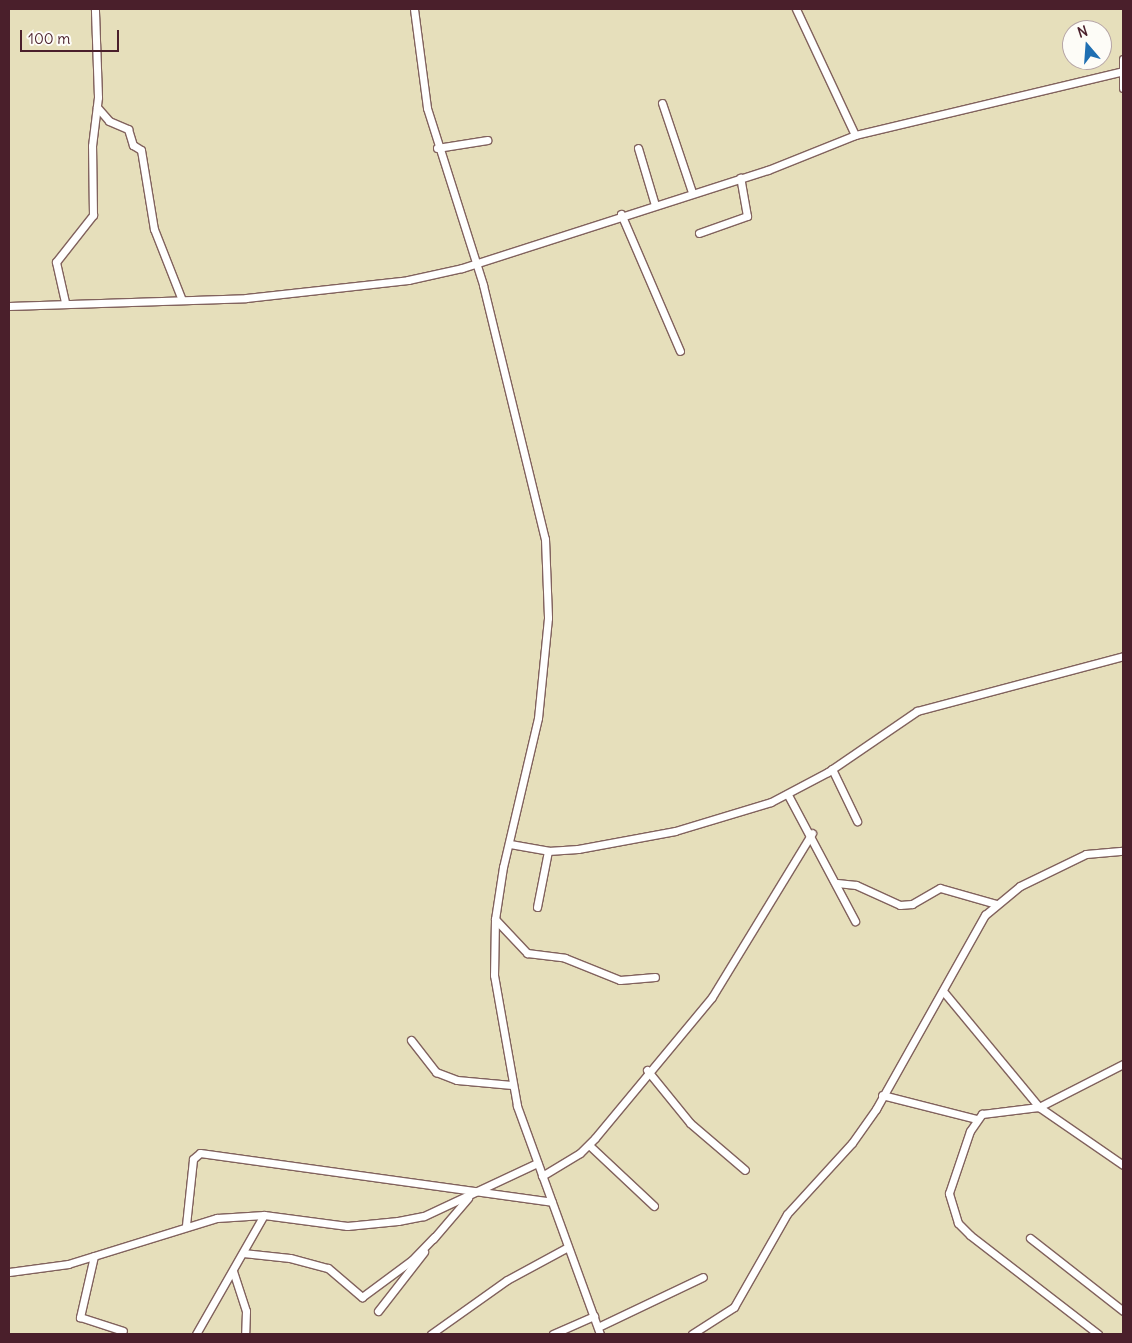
<!DOCTYPE html>
<style>
body{margin:0}
#map{position:relative;width:1132px;height:1343px;overflow:hidden;background:#e6dfbb;font-family:Delius,sans-serif}
div>[style]{position:absolute}
.roads{filter:drop-shadow(1px 0 #81625d) drop-shadow(-1px 0 #81625d) drop-shadow(0 1px #81625d) drop-shadow(0 -1px #81625d)}
.minor>*{height:7px;margin:-3.5px;padding:0 3.5px;transform-origin:3.5px;border-radius:3.5px;background:#fff}
span{translate:-50% -50%;white-space:nowrap;text-align:center;line-height:1.15;-webkit-text-stroke:5px #fdfcf7;paint-order:stroke}
.frame{position:absolute;inset:0;border:10px solid #4a1f2b;pointer-events:none}
.north{position:absolute;left:1062px;top:20px;width:50px;height:50px;box-sizing:border-box;background:#fdfcf7;border:1px solid #b5a4a5;border-radius:50%;rotate:342deg;font-size:14px;font-weight:700;line-height:20px;text-align:center;color:#4a1f2b}
.north::after{content:'';display:block;margin:auto;width:18px;height:22px;background:#1f6fb2;clip-path:polygon(50% 0,100% 100%,50% 72%,0 100%)}
.scale{position:absolute;left:20px;top:30px;width:99px;height:22px;box-sizing:border-box;border:2px solid #4a1f2b;border-top:0;padding-left:6px;font-size:15px;line-height:18px;white-space:nowrap;color:#4a1f2b;-webkit-text-stroke:4px #fdfcf7;paint-order:stroke}
</style>
<div id="map">
<div class="roads">
<div class="minor">
<i style="left:414px;top:9px;width:100px;rotate:82.5deg"></i>
<i style="left:427px;top:108px;width:186px;rotate:72.4deg"></i>
<i style="left:483px;top:285px;width:261px;rotate:76.3deg"></i>
<i style="left:545px;top:539px;width:79px;rotate:87.8deg"></i>
<i style="left:548px;top:618px;width:100px;rotate:95.7deg"></i>
<i style="left:538px;top:718px;width:153px;rotate:103.2deg"></i>
<i style="left:503px;top:867px;width:53px;rotate:98.7deg"></i>
<i style="left:495px;top:919px;width:56px;rotate:91deg"></i>
<i style="left:494px;top:975px;width:133px;rotate:80deg"></i>
<i style="left:517px;top:1106px;width:243px;rotate:70deg"></i>
<i style="left:796px;top:9px;width:139px;rotate:64.9deg"></i>
<i style="left:1123px;top:59px;width:29px;rotate:90deg"></i>
<i style="left:662px;top:103px;width:94px;rotate:71.4deg"></i>
<i style="left:97px;top:107px;width:18px;rotate:49deg"></i>
<i style="left:109px;top:121px;width:21px;rotate:23deg"></i>
<i style="left:128px;top:129px;width:17px;rotate:73deg"></i>
<i style="left:133px;top:145px;width:9px;rotate:32deg"></i>
<i style="left:141px;top:150px;width:80px;rotate:80.7deg"></i>
<i style="left:154px;top:229px;width:76px;rotate:68.5deg"></i>
<i style="left:437px;top:148px;width:51px;rotate:-9.1deg"></i>
<i style="left:638px;top:148px;width:59px;rotate:73.4deg"></i>
<i style="left:621px;top:214px;width:149px;rotate:66.7deg"></i>
<i style="left:699px;top:233px;width:51px;rotate:-19.5deg"></i>
<i style="left:747px;top:216px;width:39px;rotate:-100deg"></i>
<i style="left:65px;top:302px;width:41px;rotate:-102.7deg"></i>
<i style="left:56px;top:262px;width:60px;rotate:-51.8deg"></i>
<i style="left:93px;top:215px;width:69px;rotate:-90.8deg"></i>
<i style="left:92px;top:146px;width:49px;rotate:-83deg"></i>
<i style="left:98px;top:97px;width:88px;rotate:-92deg"></i>
<i style="left:9px;top:306px;width:237px;rotate:-1.9deg"></i>
<i style="left:246px;top:298px;width:163px;rotate:-6.3deg"></i>
<i style="left:408px;top:280px;width:55px;rotate:-12.5deg"></i>
<i style="left:462px;top:268px;width:321px;rotate:-17.8deg"></i>
<i style="left:768px;top:170px;width:94px;rotate:-21.9deg"></i>
<i style="left:855px;top:135px;width:276px;rotate:-13.4deg"></i>
<i style="left:832px;top:769px;width:58px;rotate:64.3deg"></i>
<i style="left:788px;top:795px;width:143px;rotate:62deg"></i>
<i style="left:510px;top:844px;width:39px;rotate:10deg"></i>
<i style="left:548px;top:851px;width:30px;rotate:-4deg"></i>
<i style="left:578px;top:849px;width:99px;rotate:-10.5deg"></i>
<i style="left:675px;top:831px;width:100px;rotate:-16.8deg"></i>
<i style="left:771px;top:802px;width:64px;rotate:-27.8deg"></i>
<i style="left:828px;top:772px;width:108px;rotate:-34.4deg"></i>
<i style="left:917px;top:711px;width:213px;rotate:-14.9deg"></i>
<i style="left:837px;top:883px;width:19px;rotate:6deg"></i>
<i style="left:856px;top:885px;width:48px;rotate:24.4deg"></i>
<i style="left:900px;top:905px;width:12px;rotate:-5deg"></i>
<i style="left:912px;top:904px;width:32px;rotate:-30deg"></i>
<i style="left:940px;top:888px;width:58px;rotate:15.9deg"></i>
<i style="left:537px;top:907px;width:57px;rotate:-78.9deg"></i>
<i style="left:495px;top:919px;width:47px;rotate:46.7deg"></i>
<i style="left:527px;top:953px;width:38px;rotate:7deg"></i>
<i style="left:565px;top:958px;width:59px;rotate:21.8deg"></i>
<i style="left:620px;top:980px;width:35px;rotate:-5deg"></i>
<i style="left:943px;top:991px;width:151px;rotate:50.4deg"></i>
<i style="left:1039px;top:1107px;width:102px;rotate:34.6deg"></i>
<i style="left:411px;top:1040px;width:41px;rotate:52deg"></i>
<i style="left:436px;top:1072px;width:22px;rotate:21deg"></i>
<i style="left:457px;top:1080px;width:55px;rotate:5.2deg"></i>
<i style="left:647px;top:1070px;width:68px;rotate:50.9deg"></i>
<i style="left:690px;top:1123px;width:72px;rotate:40.5deg"></i>
<i style="left:882px;top:1095px;width:98px;rotate:14.2deg"></i>
<i style="left:589px;top:1145px;width:89px;rotate:43.2deg"></i>
<i style="left:542px;top:1176px;width:44px;rotate:-31.2deg"></i>
<i style="left:580px;top:1153px;width:21px;rotate:-45deg"></i>
<i style="left:595px;top:1138px;width:183px;rotate:-50.3deg"></i>
<i style="left:712px;top:997px;width:192px;rotate:-58.6deg"></i>
<i style="left:186px;top:1225px;width:66px;rotate:-83.9deg"></i>
<i style="left:193px;top:1159px;width:9px;rotate:-41deg"></i>
<i style="left:200px;top:1153px;width:355px;rotate:7.9deg"></i>
<i style="left:1030px;top:1238px;width:118px;rotate:38.1deg"></i>
<i style="left:433px;top:1239px;width:54px;rotate:-49.5deg"></i>
<i style="left:243px;top:1253px;width:47px;rotate:6.1deg"></i>
<i style="left:290px;top:1258px;width:39px;rotate:15deg"></i>
<i style="left:328px;top:1268px;width:45px;rotate:40.5deg"></i>
<i style="left:362px;top:1297px;width:62px;rotate:-36.5deg"></i>
<i style="left:412px;top:1260px;width:32px;rotate:-46deg"></i>
<i style="left:94px;top:1256px;width:63px;rotate:102.9deg"></i>
<i style="left:80px;top:1317px;width:45px;rotate:18deg"></i>
<i style="left:233px;top:1271px;width:42px;rotate:72deg"></i>
<i style="left:246px;top:1311px;width:23px;rotate:92deg"></i>
<i style="left:9px;top:1272px;width:60px;rotate:-7.7deg"></i>
<i style="left:68px;top:1264px;width:156px;rotate:-17.2deg"></i>
<i style="left:217px;top:1218px;width:47px;rotate:-3.7deg"></i>
<i style="left:264px;top:1215px;width:84px;rotate:7.5deg"></i>
<i style="left:347px;top:1226px;width:51px;rotate:-5.6deg"></i>
<i style="left:398px;top:1221px;width:26px;rotate:-11deg"></i>
<i style="left:424px;top:1216px;width:125px;rotate:-25.1deg"></i>
<i style="left:378px;top:1311px;width:75px;rotate:-52.1deg"></i>
<i style="left:598px;top:1327px;width:116px;rotate:-25.5deg"></i>
<i style="left:196px;top:1334px;width:137px;rotate:-60.3deg"></i>
<i style="left:431px;top:1334px;width:93px;rotate:-35.4deg"></i>
<i style="left:507px;top:1280px;width:69px;rotate:-28.4deg"></i>
<i style="left:553px;top:1334px;width:45px;rotate:-23.7deg"></i>
<i style="left:692px;top:1334px;width:50px;rotate:-32.7deg"></i>
<i style="left:734px;top:1307px;width:107px;rotate:-60.3deg"></i>
<i style="left:787px;top:1214px;width:96px;rotate:-47.5deg"></i>
<i style="left:852px;top:1143px;width:42px;rotate:-54.8deg"></i>
<i style="left:876px;top:1109px;width:223px;rotate:-60.7deg"></i>
<i style="left:985px;top:915px;width:45px;rotate:-39.6deg"></i>
<i style="left:1020px;top:886px;width:73px;rotate:-25.9deg"></i>
<i style="left:1086px;top:854px;width:37px;rotate:-5deg"></i>
<i style="left:1098px;top:1334px;width:162px;rotate:-142.3deg"></i>
<i style="left:970px;top:1235px;width:17px;rotate:-135deg"></i>
<i style="left:958px;top:1223px;width:31px;rotate:-107deg"></i>
<i style="left:949px;top:1193px;width:65px;rotate:-71.3deg"></i>
<i style="left:970px;top:1131px;width:21px;rotate:-55deg"></i>
<i style="left:982px;top:1114px;width:57px;rotate:-7deg"></i>
<i style="left:1039px;top:1107px;width:94px;rotate:-27.1deg"></i>
</div>
</div>
<div class="frame"></div>
<div class="north">N</div>
<div class="scale">100 m</div>
</div>
